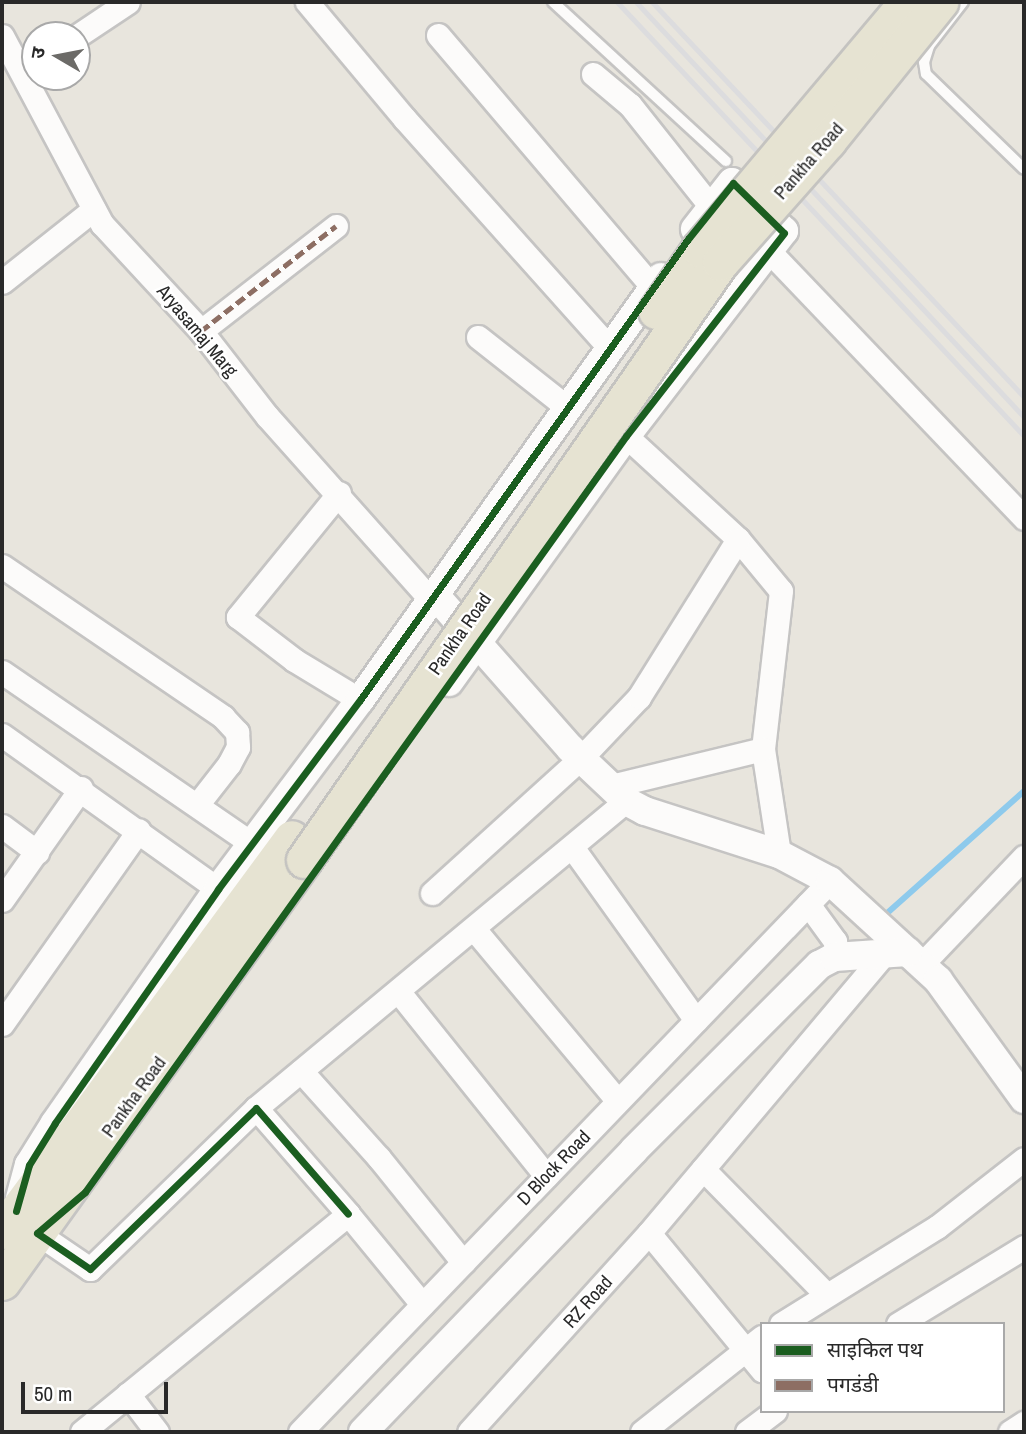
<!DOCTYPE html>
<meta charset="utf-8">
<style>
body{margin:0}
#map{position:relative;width:1026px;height:1434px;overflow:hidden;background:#e8e5dd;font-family:"Archivo Narrow","Noto Sans Devanagari",sans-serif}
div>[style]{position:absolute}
.stream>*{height:6px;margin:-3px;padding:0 3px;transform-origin:3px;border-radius:3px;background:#8ecaec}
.roads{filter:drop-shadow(2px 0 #c5c4c3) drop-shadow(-2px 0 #c5c4c3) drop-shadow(0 2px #c5c4c3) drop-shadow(0 -2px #c5c4c3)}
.service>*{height:10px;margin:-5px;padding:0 5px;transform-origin:5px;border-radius:5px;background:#fcfbfa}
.minor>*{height:23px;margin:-11.5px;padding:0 11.5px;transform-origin:11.5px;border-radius:11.5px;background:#fcfbfa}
.tertiary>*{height:28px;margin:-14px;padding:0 14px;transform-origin:14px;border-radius:14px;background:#fcfbfa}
.primary>*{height:35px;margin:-17.5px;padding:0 17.5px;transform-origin:17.5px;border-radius:17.5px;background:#e6e3d2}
.rail>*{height:5px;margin:-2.5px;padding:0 2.5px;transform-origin:2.5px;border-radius:2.5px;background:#dcdcde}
.bridges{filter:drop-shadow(2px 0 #c4c3c0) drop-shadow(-2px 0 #c4c3c0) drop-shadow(0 2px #c4c3c0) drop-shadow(0 -2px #c4c3c0)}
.primary-bridge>*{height:35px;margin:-17.5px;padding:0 17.5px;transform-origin:17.5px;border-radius:17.5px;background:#e6e3d2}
.quiet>*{height:5px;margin-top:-2.5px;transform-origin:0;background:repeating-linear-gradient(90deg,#8d6e63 0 10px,transparent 0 15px)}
.cycleway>*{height:7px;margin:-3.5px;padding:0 3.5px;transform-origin:3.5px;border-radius:3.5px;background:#1b5e20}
span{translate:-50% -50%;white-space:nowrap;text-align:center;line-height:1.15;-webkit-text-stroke:5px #fff;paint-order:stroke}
.street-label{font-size:19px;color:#292929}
.frame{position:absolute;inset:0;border:4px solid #292929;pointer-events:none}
.legend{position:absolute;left:760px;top:1322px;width:245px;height:91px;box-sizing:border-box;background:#fff;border:2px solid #a9a9a9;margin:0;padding:9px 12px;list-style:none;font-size:21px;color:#292929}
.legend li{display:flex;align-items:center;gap:14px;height:35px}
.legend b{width:35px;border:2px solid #a9a9a9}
.north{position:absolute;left:21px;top:21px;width:70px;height:70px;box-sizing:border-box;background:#fff;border:2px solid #a9a9a9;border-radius:50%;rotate:280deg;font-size:19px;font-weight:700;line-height:28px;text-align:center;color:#292929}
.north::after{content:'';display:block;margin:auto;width:24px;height:32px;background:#6c6b68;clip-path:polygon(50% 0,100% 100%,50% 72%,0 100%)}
.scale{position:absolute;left:21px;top:1382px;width:147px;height:32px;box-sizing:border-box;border:4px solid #292929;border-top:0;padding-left:9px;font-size:21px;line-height:24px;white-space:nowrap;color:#292929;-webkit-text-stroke:5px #fff;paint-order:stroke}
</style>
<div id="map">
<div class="stream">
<i style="left:885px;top:915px;width:186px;rotate:-41.7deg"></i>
</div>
<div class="roads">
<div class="service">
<i style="left:553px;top:2px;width:235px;rotate:42.6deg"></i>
<i style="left:963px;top:2px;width:56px;rotate:127.7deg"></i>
<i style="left:929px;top:46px;width:17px;rotate:107deg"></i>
<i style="left:924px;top:62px;width:12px;rotate:81deg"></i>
<i style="left:926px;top:74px;width:136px;rotate:44.1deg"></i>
</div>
<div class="minor">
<i style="left:307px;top:2px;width:151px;rotate:50.1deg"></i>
<i style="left:404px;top:118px;width:309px;rotate:48.2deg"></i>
<i style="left:438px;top:35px;width:332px;rotate:49.6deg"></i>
<i style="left:2px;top:36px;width:213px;rotate:62deg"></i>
<i style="left:102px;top:224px;width:146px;rotate:47.2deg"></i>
<i style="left:201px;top:331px;width:108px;rotate:52.2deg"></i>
<i style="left:267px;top:416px;width:246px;rotate:48.3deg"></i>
<i style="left:77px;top:36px;width:61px;rotate:-33.7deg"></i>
<i style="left:593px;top:74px;width:48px;rotate:40deg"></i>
<i style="left:630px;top:105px;width:132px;rotate:51.5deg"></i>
<i style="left:769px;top:251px;width:369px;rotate:46.3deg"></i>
<i style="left:2px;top:282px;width:117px;rotate:-38.4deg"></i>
<i style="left:201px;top:331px;width:171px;rotate:-37.9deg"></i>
<i style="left:478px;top:337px;width:115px;rotate:38.3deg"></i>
<i style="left:626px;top:436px;width:152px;rotate:42.6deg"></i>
<i style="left:738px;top:539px;width:67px;rotate:50.4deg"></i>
<i style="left:781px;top:591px;width:159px;rotate:96.5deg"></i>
<i style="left:763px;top:749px;width:106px;rotate:81.3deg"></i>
<i style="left:339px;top:493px;width:160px;rotate:129.2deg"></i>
<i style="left:238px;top:617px;width:71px;rotate:37.5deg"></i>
<i style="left:294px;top:660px;width:77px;rotate:31.2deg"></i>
<i style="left:2px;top:566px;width:268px;rotate:34.3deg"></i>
<i style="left:223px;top:717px;width:21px;rotate:47deg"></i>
<i style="left:237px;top:732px;width:15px;rotate:86deg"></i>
<i style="left:238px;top:747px;width:19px;rotate:118deg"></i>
<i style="left:229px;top:764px;width:52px;rotate:128deg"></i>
<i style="left:2px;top:672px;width:302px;rotate:34.5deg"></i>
<i style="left:2px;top:735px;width:265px;rotate:35.5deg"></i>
<i style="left:611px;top:786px;width:156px;rotate:-13.7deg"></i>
<i style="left:2px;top:826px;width:44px;rotate:36.6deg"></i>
<i style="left:572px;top:847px;width:213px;rotate:54.4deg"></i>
<i style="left:432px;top:893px;width:201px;rotate:-42.2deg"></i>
<i style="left:581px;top:758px;width:84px;rotate:-46.4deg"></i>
<i style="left:639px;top:697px;width:186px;rotate:-57.9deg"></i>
<i style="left:2px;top:900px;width:137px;rotate:-54.8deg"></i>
<i style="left:808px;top:904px;width:46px;rotate:53.9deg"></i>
<i style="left:835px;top:941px;width:16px;rotate:83deg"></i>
<i style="left:474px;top:929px;width:224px;rotate:50.1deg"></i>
<i style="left:922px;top:964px;width:148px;rotate:-46.4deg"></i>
<i style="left:398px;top:991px;width:237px;rotate:51.3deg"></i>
<i style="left:2px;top:1024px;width:237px;rotate:-54.8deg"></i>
<i style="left:301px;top:1071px;width:117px;rotate:48.1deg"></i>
<i style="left:379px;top:1158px;width:134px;rotate:51.1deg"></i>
<i style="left:256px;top:1108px;width:481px;rotate:-39.7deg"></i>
<i style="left:703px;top:1169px;width:174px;rotate:45.5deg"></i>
<i style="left:37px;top:1233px;width:64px;rotate:34.2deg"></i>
<i style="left:90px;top:1269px;width:231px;rotate:-44.1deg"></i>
<i style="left:256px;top:1108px;width:140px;rotate:49deg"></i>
<i style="left:649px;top:1233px;width:178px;rotate:50.5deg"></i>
<i style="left:781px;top:1324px;width:184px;rotate:-31.9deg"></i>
<i style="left:937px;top:1227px;width:110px;rotate:-38deg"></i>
<i style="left:898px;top:1324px;width:148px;rotate:-31.4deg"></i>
<i style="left:128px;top:1394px;width:48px;rotate:52.7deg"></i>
<i style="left:82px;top:1432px;width:344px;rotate:-39.3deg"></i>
<i style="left:348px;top:1214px;width:117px;rotate:50.6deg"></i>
<i style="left:300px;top:1432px;width:765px;rotate:-46.11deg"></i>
<i style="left:469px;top:1432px;width:268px;rotate:-47.9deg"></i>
<i style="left:649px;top:1233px;width:365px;rotate:-49.9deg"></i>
<i style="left:642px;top:1432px;width:153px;rotate:-38.4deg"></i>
<i style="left:747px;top:1432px;width:35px;rotate:-37deg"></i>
<i style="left:1010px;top:1432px;width:17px;rotate:-33deg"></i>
</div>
<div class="tertiary">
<i style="left:435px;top:595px;width:204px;rotate:48.6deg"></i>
<i style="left:570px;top:748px;width:77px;rotate:43.4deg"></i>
<i style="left:626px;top:801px;width:21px;rotate:28deg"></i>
<i style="left:645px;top:811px;width:141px;rotate:17.8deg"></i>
<i style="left:779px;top:854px;width:58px;rotate:27.9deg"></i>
<i style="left:830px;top:881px;width:147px;rotate:42.5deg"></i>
<i style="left:938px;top:980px;width:147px;rotate:54.1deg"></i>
<i style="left:449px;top:682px;width:303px;rotate:-54.3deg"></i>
<i style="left:626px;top:436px;width:259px;rotate:-52.4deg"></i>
<i style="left:784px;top:231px;width:71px;rotate:-136.7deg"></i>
<i style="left:732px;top:182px;width:60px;rotate:128.2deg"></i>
<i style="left:20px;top:1198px;width:34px;rotate:-75deg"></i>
<i style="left:29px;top:1165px;width:49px;rotate:-58.2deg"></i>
<i style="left:55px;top:1123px;width:285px;rotate:-55.1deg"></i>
<i style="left:218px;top:889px;width:236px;rotate:-53.1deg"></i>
<i style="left:360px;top:700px;width:519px;rotate:-54.56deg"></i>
<i style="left:363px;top:1432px;width:391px;rotate:-46.1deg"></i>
<i style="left:634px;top:1150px;width:262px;rotate:-45deg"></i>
<i style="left:819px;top:965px;width:17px;rotate:-28deg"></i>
<i style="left:834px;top:957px;width:74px;rotate:-3.9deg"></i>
</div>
<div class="primary">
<i style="left:2px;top:1231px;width:488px;rotate:-53.6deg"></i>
<i style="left:2px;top:1282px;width:519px;rotate:-54.41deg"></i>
</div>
</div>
<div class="rail">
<i style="left:617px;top:2px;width:595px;rotate:46.84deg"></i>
<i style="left:636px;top:2px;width:568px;rotate:46.93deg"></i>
<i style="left:652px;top:2px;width:543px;rotate:46.72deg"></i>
</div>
<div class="bridges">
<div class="primary-bridge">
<i style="left:656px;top:311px;width:75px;rotate:-55.3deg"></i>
<i style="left:699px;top:249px;width:323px;rotate:-49.9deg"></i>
<i style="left:304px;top:860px;width:728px;rotate:-55.13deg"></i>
<i style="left:720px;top:263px;width:163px;rotate:-48.5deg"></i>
<i style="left:828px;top:141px;width:179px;rotate:-51.1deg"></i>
</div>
</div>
<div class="quiet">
<i style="left:201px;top:331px;width:171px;rotate:-37.9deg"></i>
</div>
<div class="cycleway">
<i style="left:16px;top:1211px;width:48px;rotate:-74.2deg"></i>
<i style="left:29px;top:1165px;width:49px;rotate:-58.2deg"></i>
<i style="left:55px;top:1123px;width:285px;rotate:-55.1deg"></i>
<i style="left:218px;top:889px;width:236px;rotate:-53.1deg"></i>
<i style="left:360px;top:700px;width:566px;rotate:-54.57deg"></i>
<i style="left:688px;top:239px;width:72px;rotate:-51.2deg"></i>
<i style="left:733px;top:183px;width:71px;rotate:44.4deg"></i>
<i style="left:784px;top:233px;width:257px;rotate:127.9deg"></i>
<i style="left:626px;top:436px;width:930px;rotate:125.59deg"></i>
<i style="left:85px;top:1192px;width:63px;rotate:139.5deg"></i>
<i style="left:37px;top:1233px;width:64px;rotate:34.2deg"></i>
<i style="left:90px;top:1269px;width:231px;rotate:-44.1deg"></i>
<i style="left:256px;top:1108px;width:140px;rotate:49deg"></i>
</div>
<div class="street-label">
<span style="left:809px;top:161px;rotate:-49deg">Pankha Road</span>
<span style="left:197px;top:331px;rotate:50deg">Aryasamaj Marg</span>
<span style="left:460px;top:634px;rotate:-55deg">Pankha Road</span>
<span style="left:134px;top:1097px;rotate:-54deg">Pankha Road</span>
<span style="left:554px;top:1168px;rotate:-46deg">D Block Road</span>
<span style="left:588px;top:1302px;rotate:-48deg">RZ Road</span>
</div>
<div class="frame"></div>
<ul class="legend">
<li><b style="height:9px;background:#1b5e20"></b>साइकिल पथ</li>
<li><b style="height:9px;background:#8d6e63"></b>पगडंडी</li>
</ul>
<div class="north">उ</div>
<div class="scale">50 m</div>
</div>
